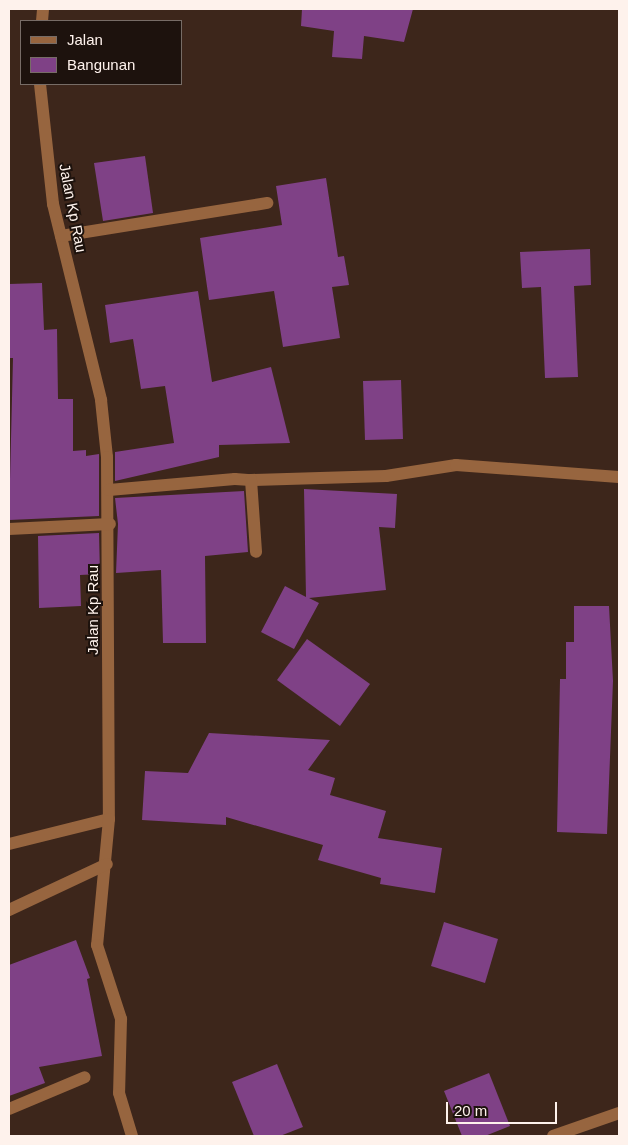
<!DOCTYPE html>
<style>
body{margin:0}
#map{position:relative;width:628px;height:1145px;overflow:hidden;background:#3d261b;font-family:Arial,sans-serif}
div>[style]{position:absolute}
.building>*{inset:0;background:#7f4186}
.service>*{height:12px;margin:-6px;padding:0 6px;transform-origin:6px;border-radius:6px;background:#97653f}
.minor>*{height:12px;margin:-6px;padding:0 6px;transform-origin:6px;border-radius:6px;background:#97653f}
span{translate:-50% -50%;white-space:nowrap;text-align:center;line-height:1.15;-webkit-text-stroke:4px #1d120d;paint-order:stroke}
.street-label{font-size:15px;color:#fef2ec}
.frame{position:absolute;inset:0;border:10px solid #fef2ec;pointer-events:none}
.legend{position:absolute;left:20px;top:20px;width:162px;height:65px;box-sizing:border-box;background:#1d120d;border:1px solid #776c66;margin:0;padding:6px 9px;list-style:none;font-size:15px;color:#fef2ec}
.legend li{display:flex;align-items:center;gap:10px;height:25px}
.legend b{width:25px;border:1px solid #776c66}
.scale{position:absolute;left:446px;top:1102px;width:111px;height:22px;box-sizing:border-box;border:2px solid #fef2ec;border-top:0;padding-left:6px;font-size:15px;line-height:18px;white-space:nowrap;color:#fef2ec;-webkit-text-stroke:4px #1d120d;paint-order:stroke}
</style>
<div id="map">
<div class="building">
<i style="clip-path:polygon(302px 9px,413px 9px,404px 42px,364px 36px,362px 59px,332px 57px,334px 31px,301px 26px)"></i>
<i style="clip-path:polygon(145px 156px,153px 213px,103px 221px,94px 163px)"></i>
<i style="clip-path:polygon(326px 178px,338px 257px,344px 256px,349px 285px,332px 287px,340px 338px,283px 347px,274px 291px,209px 300px,200px 238px,282px 225px,276px 186px)"></i>
<i style="clip-path:polygon(590px 249px,591px 285px,574px 286px,578px 377px,545px 378px,541px 287px,522px 288px,520px 252px)"></i>
<i style="clip-path:polygon(42px 283px,44px 330px,57px 329px,58px 399px,73px 399px,73px 451px,86px 450px,86px 456px,99px 454px,99px 516px,9px 520px,13px 358px,9px 358px,9px 284px)"></i>
<i style="clip-path:polygon(198px 291px,212px 382px,271px 367px,290px 443px,219px 445px,219px 457px,115px 481px,115px 452px,174px 443px,165px 386px,141px 389px,133px 339px,110px 343px,105px 305px)"></i>
<i style="clip-path:polygon(401px 380px,403px 439px,365px 440px,363px 381px)"></i>
<i style="clip-path:polygon(304px 489px,397px 494px,395px 528px,379px 527px,386px 590px,309px 598px,319px 603px,294px 649px,261px 632px,285px 586px,306px 597px)"></i>
<i style="clip-path:polygon(244px 491px,248px 552px,205px 556px,206px 643px,163px 643px,161px 570px,116px 573px,118px 524px,115px 498px)"></i>
<i style="clip-path:polygon(99px 533px,100px 574px,80px 575px,81px 606px,39px 608px,38px 536px)"></i>
<i style="clip-path:polygon(574px 606px,609px 606px,613px 681px,607px 834px,557px 832px,560px 679px,566px 679px,566px 642px,574px 642px)"></i>
<i style="clip-path:polygon(307px 639px,370px 684px,340px 726px,277px 680px)"></i>
<i style="clip-path:polygon(209px 733px,330px 740px,308px 770px,335px 778px,330px 795px,386px 811px,378px 838px,442px 848px,435px 893px,380px 884px,381px 878px,318px 860px,323px 845px,226px 817px,226px 825px,142px 820px,145px 771px,188px 773px)"></i>
<i style="clip-path:polygon(444px 922px,498px 939px,485px 983px,431px 966px)"></i>
<i style="clip-path:polygon(76px 940px,90px 978px,87px 979px,102px 1056px,39px 1067px,45px 1083px,9px 1096px,9px 965px)"></i>
<i style="clip-path:polygon(277px 1064px,303px 1127px,280px 1136px,254px 1136px,232px 1082px)"></i>
<i style="clip-path:polygon(489px 1073px,510px 1126px,485px 1136px,462px 1136px,444px 1091px)"></i>
</div>
<div class="service">
<i style="left:9px;top:844px;width:103px;rotate:-14deg"></i>
</div>
<div class="minor">
<i style="left:42px;top:21px;width:12px;rotate:-85deg"></i>
<i style="left:40px;top:84px;width:121px;rotate:83.8deg"></i>
<i style="left:53px;top:204px;width:202px;rotate:76.2deg"></i>
<i style="left:101px;top:400px;width:57px;rotate:84deg"></i>
<i style="left:107px;top:457px;width:362px;rotate:89.7deg"></i>
<i style="left:109px;top:819px;width:127px;rotate:95.4deg"></i>
<i style="left:97px;top:945px;width:78px;rotate:72deg"></i>
<i style="left:121px;top:1019px;width:74px;rotate:91.5deg"></i>
<i style="left:119px;top:1093px;width:45px;rotate:73.2deg"></i>
<i style="left:61px;top:236px;width:209px;rotate:-9.1deg"></i>
<i style="left:251px;top:480px;width:135px;rotate:-1.7deg"></i>
<i style="left:386px;top:476px;width:71px;rotate:-8.9deg"></i>
<i style="left:456px;top:465px;width:163px;rotate:4.2deg"></i>
<i style="left:109px;top:490px;width:126px;rotate:-5deg"></i>
<i style="left:235px;top:479px;width:16px;rotate:4deg"></i>
<i style="left:251px;top:480px;width:72px;rotate:86deg"></i>
<i style="left:9px;top:529px;width:101px;rotate:-2.8deg"></i>
<i style="left:9px;top:910px;width:108px;rotate:-25.1deg"></i>
<i style="left:9px;top:1109px;width:82px;rotate:-22.8deg"></i>
<i style="left:553px;top:1136px;width:70px;rotate:-19.2deg"></i>
</div>
<div class="street-label">
<span style="left:73px;top:208px;rotate:79deg">Jalan Kp Rau</span>
<span style="left:93px;top:610px;rotate:-90deg">Jalan Kp Rau</span>
</div>
<div class="frame"></div>
<ul class="legend">
<li><b style="height:6px;background:#97653f"></b>Jalan</li>
<li><b style="height:14px;background:#7f4186"></b>Bangunan</li>
</ul>
<div class="scale">20 m</div>
</div>
